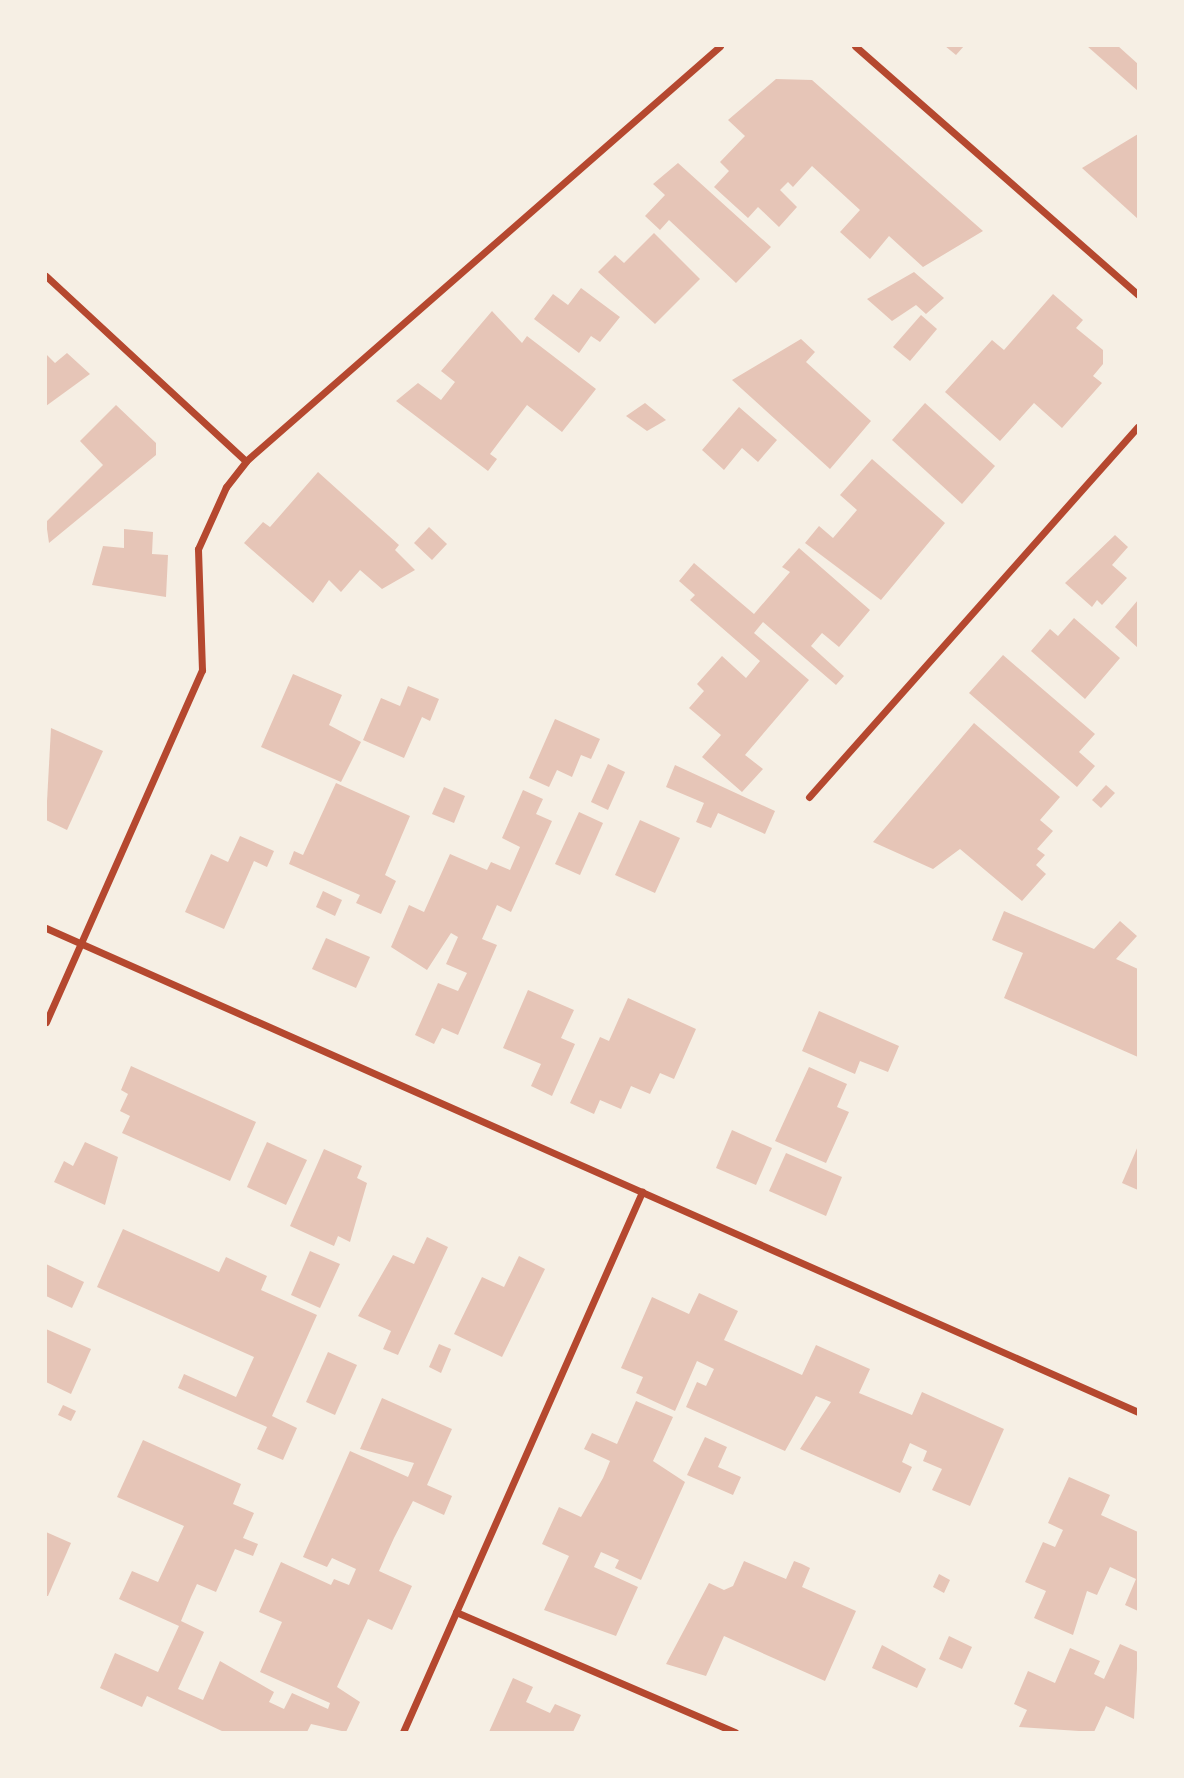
<!DOCTYPE html>
<style>
body{margin:0}
#map{position:relative;width:1184px;height:1778px;overflow:hidden;background:#f6efe4;font-family:Signika,sans-serif}
div>[style]{position:absolute}
.building>*{inset:0;background:#e6c5b7}
.minor>*{height:7px;margin:-3.5px;padding:0 3.5px;transform-origin:3.5px;border-radius:3.5px;background:#b5482f}
span{translate:-50% -50%;white-space:nowrap;text-align:center;line-height:1.15;-webkit-text-stroke:5px #f6efe4;paint-order:stroke}
.frame{position:absolute;inset:0;border:47px solid #f6efe4;pointer-events:none}
</style>
<div id="map">
<div class="building">
<i style="clip-path:polygon(945px 46px,964px 46px,956px 55px)"></i>
<i style="clip-path:polygon(1087px 46px,1118px 46px,1138px 64px,1138px 91px)"></i>
<i style="clip-path:polygon(776px 79px,812px 80px,983px 231px,923px 267px,889px 236px,870px 259px,840px 232px,860px 210px,812px 166px,793px 187px,788px 182px,780px 190px,797px 207px,779px 227px,758px 207px,748px 218px,714px 187px,729px 171px,720px 162px,745px 136px,728px 120px)"></i>
<i style="clip-path:polygon(1138px 134px,1138px 219px,1082px 168px)"></i>
<i style="clip-path:polygon(678px 163px,771px 247px,736px 283px,669px 220px,660px 230px,645px 216px,665px 195px,653px 184px)"></i>
<i style="clip-path:polygon(654px 233px,700px 279px,655px 324px,598px 272px,615px 255px,624px 263px)"></i>
<i style="clip-path:polygon(914px 272px,944px 298px,926px 314px,916px 305px,892px 321px,867px 299px)"></i>
<i style="clip-path:polygon(581px 288px,620px 317px,600px 342px,591px 336px,579px 353px,534px 319px,553px 294px,568px 305px)"></i>
<i style="clip-path:polygon(1053px 294px,1083px 320px,1076px 328px,1103px 350px,1103px 364px,1093px 376px,1102px 383px,1062px 428px,1034px 403px,1000px 441px,945px 392px,992px 340px,1004px 350px)"></i>
<i style="clip-path:polygon(492px 311px,522px 343px,527px 336px,596px 389px,562px 432px,527px 405px,490px 454px,497px 459px,488px 471px,396px 401px,418px 383px,441px 400px,455px 382px,441px 371px)"></i>
<i style="clip-path:polygon(921px 315px,937px 329px,910px 361px,893px 347px)"></i>
<i style="clip-path:polygon(801px 339px,815px 352px,806px 362px,871px 421px,830px 469px,732px 380px)"></i>
<i style="clip-path:polygon(67px 353px,90px 374px,46px 406px,46px 354px,55px 363px)"></i>
<i style="clip-path:polygon(645px 403px,666px 420px,647px 431px,626px 416px)"></i>
<i style="clip-path:polygon(925px 403px,995px 466px,962px 504px,892px 440px)"></i>
<i style="clip-path:polygon(116px 405px,156px 443px,156px 455px,49px 543px,46px 522px,103px 465px,80px 441px)"></i>
<i style="clip-path:polygon(739px 407px,777px 440px,758px 462px,742px 448px,724px 470px,702px 450px)"></i>
<i style="clip-path:polygon(872px 459px,945px 523px,881px 600px,805px 543px,819px 526px,833px 538px,857px 510px,840px 495px)"></i>
<i style="clip-path:polygon(318px 472px,399px 545px,395px 550px,415px 570px,382px 589px,360px 570px,341px 592px,329px 580px,313px 603px,244px 543px,263px 522px,270px 527px)"></i>
<i style="clip-path:polygon(429px 527px,447px 544px,432px 560px,414px 543px)"></i>
<i style="clip-path:polygon(124px 529px,153px 532px,152px 554px,168px 555px,166px 597px,92px 585px,103px 546px,124px 548px)"></i>
<i style="clip-path:polygon(1115px 535px,1128px 547px,1112px 565px,1127px 578px,1102px 605px,1097px 600px,1092px 607px,1065px 583px)"></i>
<i style="clip-path:polygon(799px 548px,870px 610px,839px 647px,822px 633px,811px 646px,844px 676px,836px 685px,763px 622px,754px 633px,809px 680px,745px 755px,763px 769px,742px 792px,702px 757px,721px 735px,689px 708px,704px 691px,697px 684px,722px 656px,746px 678px,760px 661px,690px 600px,695px 595px,679px 581px,694px 563px,754px 614px,790px 572px,782px 567px)"></i>
<i style="clip-path:polygon(1138px 600px,1138px 648px,1115px 627px)"></i>
<i style="clip-path:polygon(1074px 618px,1120px 658px,1085px 699px,1031px 651px,1050px 629px,1058px 636px)"></i>
<i style="clip-path:polygon(1003px 655px,1095px 734px,1079px 752px,1095px 766px,1077px 787px,969px 693px)"></i>
<i style="clip-path:polygon(293px 674px,342px 695px,329px 725px,361px 742px,341px 782px,261px 747px)"></i>
<i style="clip-path:polygon(408px 686px,439px 699px,430px 721px,422px 717px,404px 758px,363px 740px,381px 698px,400px 706px)"></i>
<i style="clip-path:polygon(555px 719px,600px 739px,591px 759px,581px 755px,572px 777px,557px 770px,549px 787px,529px 778px)"></i>
<i style="clip-path:polygon(974px 723px,1060px 797px,1040px 820px,1053px 831px,1037px 849px,1045px 855px,1036px 865px,1046px 874px,1022px 901px,960px 849px,933px 869px,873px 842px)"></i>
<i style="clip-path:polygon(51px 728px,103px 751px,67px 830px,46px 820px)"></i>
<i style="clip-path:polygon(608px 764px,625px 772px,608px 810px,591px 802px)"></i>
<i style="clip-path:polygon(675px 765px,775px 811px,765px 834px,718px 813px,711px 828px,696px 822px,704px 803px,666px 787px)"></i>
<i style="clip-path:polygon(336px 783px,410px 816px,385px 875px,396px 881px,381px 914px,356px 903px,360px 895px,289px 864px,294px 851px,303px 855px)"></i>
<i style="clip-path:polygon(1106px 785px,1115px 793px,1101px 808px,1092px 800px)"></i>
<i style="clip-path:polygon(444px 787px,465px 796px,454px 823px,432px 814px)"></i>
<i style="clip-path:polygon(523px 790px,543px 799px,536px 814px,552px 821px,511px 912px,497px 905px,482px 939px,497px 945px,458px 1035px,442px 1028px,434px 1044px,415px 1035px,438px 983px,458px 991px,467px 973px,446px 964px,458px 937px,451px 933px,427px 970px,391px 947px,409px 905px,424px 912px,450px 854px,487px 870px,491px 862px,510px 870px,520px 847px,502px 838px)"></i>
<i style="clip-path:polygon(579px 812px,603px 823px,580px 875px,555px 864px)"></i>
<i style="clip-path:polygon(640px 820px,680px 838px,655px 893px,615px 875px)"></i>
<i style="clip-path:polygon(240px 836px,274px 851px,267px 867px,254px 861px,224px 929px,185px 912px,211px 854px,228px 862px)"></i>
<i style="clip-path:polygon(323px 891px,342px 900px,335px 916px,316px 907px)"></i>
<i style="clip-path:polygon(1004px 911px,1094px 949px,1120px 921px,1137px 936px,1116px 959px,1138px 969px,1138px 1057px,1004px 998px,1023px 953px,992px 940px)"></i>
<i style="clip-path:polygon(326px 938px,370px 957px,356px 988px,312px 969px)"></i>
<i style="clip-path:polygon(528px 990px,574px 1010px,561px 1038px,575px 1044px,552px 1096px,531px 1086px,541px 1064px,503px 1048px)"></i>
<i style="clip-path:polygon(628px 998px,696px 1029px,674px 1079px,660px 1073px,650px 1094px,631px 1086px,621px 1109px,600px 1100px,594px 1114px,570px 1103px,600px 1037px,609px 1041px)"></i>
<i style="clip-path:polygon(819px 1011px,899px 1046px,888px 1072px,860px 1061px,855px 1074px,802px 1051px)"></i>
<i style="clip-path:polygon(131px 1066px,256px 1122px,230px 1181px,122px 1133px,130px 1116px,120px 1111px,128px 1094px,121px 1090px)"></i>
<i style="clip-path:polygon(809px 1067px,847px 1084px,837px 1107px,849px 1112px,826px 1163px,775px 1141px)"></i>
<i style="clip-path:polygon(732px 1130px,772px 1148px,756px 1185px,716px 1168px)"></i>
<i style="clip-path:polygon(85px 1142px,118px 1157px,105px 1205px,54px 1182px,64px 1161px,73px 1166px)"></i>
<i style="clip-path:polygon(267px 1142px,307px 1160px,286px 1205px,247px 1187px)"></i>
<i style="clip-path:polygon(1138px 1146px,1138px 1190px,1122px 1183px)"></i>
<i style="clip-path:polygon(324px 1149px,362px 1166px,357px 1178px,367px 1183px,350px 1242px,338px 1236px,334px 1246px,290px 1226px)"></i>
<i style="clip-path:polygon(786px 1153px,842px 1177px,826px 1216px,769px 1191px)"></i>
<i style="clip-path:polygon(123px 1229px,219px 1272px,226px 1257px,267px 1276px,261px 1290px,317px 1315px,272px 1416px,297px 1428px,283px 1460px,257px 1449px,267px 1427px,178px 1388px,184px 1374px,236px 1397px,254px 1357px,97px 1287px)"></i>
<i style="clip-path:polygon(427px 1237px,448px 1247px,398px 1355px,383px 1349px,391px 1331px,358px 1316px,393px 1255px,414px 1264px)"></i>
<i style="clip-path:polygon(310px 1251px,340px 1264px,320px 1308px,291px 1295px)"></i>
<i style="clip-path:polygon(519px 1256px,545px 1269px,502px 1357px,454px 1334px,482px 1277px,504px 1287px)"></i>
<i style="clip-path:polygon(46px 1264px,84px 1282px,72px 1308px,46px 1296px)"></i>
<i style="clip-path:polygon(699px 1293px,738px 1311px,724px 1340px,802px 1375px,816px 1345px,870px 1369px,859px 1393px,912px 1415px,922px 1392px,1004px 1429px,970px 1506px,932px 1490px,942px 1469px,923px 1461px,927px 1451px,910px 1443px,902px 1462px,912px 1467px,900px 1493px,800px 1449px,831px 1402px,816px 1396px,785px 1451px,686px 1407px,697px 1382px,706px 1386px,714px 1369px,697px 1361px,675px 1411px,636px 1393px,643px 1377px,621px 1368px,652px 1297px,689px 1314px)"></i>
<i style="clip-path:polygon(46px 1329px,91px 1349px,71px 1394px,46px 1382px)"></i>
<i style="clip-path:polygon(439px 1344px,451px 1349px,441px 1373px,429px 1367px)"></i>
<i style="clip-path:polygon(328px 1352px,357px 1365px,335px 1415px,306px 1402px)"></i>
<i style="clip-path:polygon(382px 1398px,452px 1429px,427px 1485px,452px 1496px,444px 1515px,413px 1501px,394px 1538px,379px 1571px,412px 1586px,392px 1630px,368px 1619px,337px 1687px,360px 1702px,346px 1732px,311px 1724px,307px 1732px,224px 1732px,147px 1696px,142px 1707px,100px 1688px,115px 1653px,158px 1672px,179px 1626px,119px 1599px,132px 1571px,158px 1582px,184px 1526px,117px 1497px,143px 1440px,241px 1484px,233px 1504px,254px 1513px,243px 1538px,258px 1544px,253px 1556px,235px 1549px,216px 1592px,197px 1584px,191px 1597px,181px 1621px,204px 1632px,178px 1689px,203px 1700px,220px 1661px,274px 1692px,269px 1702px,284px 1709px,292px 1693px,328px 1709px,330px 1703px,260px 1672px,282px 1622px,259px 1612px,281px 1562px,331px 1585px,334px 1579px,349px 1585px,356px 1569px,332px 1558px,327px 1567px,303px 1557px,350px 1451px,408px 1477px,414px 1463px,360px 1449px)"></i>
<i style="clip-path:polygon(636px 1401px,673px 1417px,653px 1461px,685px 1482px,641px 1580px,615px 1568px,619px 1560px,601px 1552px,594px 1567px,638px 1587px,616px 1636px,544px 1610px,569px 1556px,542px 1544px,559px 1507px,581px 1517px,603px 1478px,610px 1461px,584px 1449px,592px 1433px,617px 1444px)"></i>
<i style="clip-path:polygon(63px 1405px,76px 1411px,71px 1421px,58px 1415px)"></i>
<i style="clip-path:polygon(705px 1437px,727px 1447px,718px 1467px,741px 1477px,733px 1495px,687px 1475px)"></i>
<i style="clip-path:polygon(1069px 1477px,1110px 1495px,1101px 1515px,1138px 1532px,1138px 1611px,1125px 1605px,1136px 1579px,1110px 1567px,1097px 1595px,1087px 1591px,1073px 1635px,1034px 1618px,1046px 1591px,1025px 1582px,1043px 1542px,1055px 1547px,1063px 1530px,1048px 1523px)"></i>
<i style="clip-path:polygon(46px 1532px,71px 1543px,48px 1596px,46px 1596px)"></i>
<i style="clip-path:polygon(744px 1561px,786px 1579px,794px 1561px,802px 1564px,810px 1568px,802px 1587px,856px 1611px,825px 1681px,724px 1636px,706px 1676px,666px 1664px,709px 1583px,724px 1590px,733px 1586px)"></i>
<i style="clip-path:polygon(939px 1574px,950px 1580px,944px 1593px,933px 1587px)"></i>
<i style="clip-path:polygon(949px 1636px,972px 1647px,962px 1669px,939px 1659px)"></i>
<i style="clip-path:polygon(1120px 1644px,1138px 1652px,1134px 1719px,1106px 1706px,1094px 1732px,1019px 1727px,1027px 1710px,1014px 1704px,1028px 1671px,1055px 1683px,1070px 1648px,1100px 1661px,1094px 1674px,1104px 1679px)"></i>
<i style="clip-path:polygon(882px 1645px,926px 1669px,917px 1688px,872px 1668px)"></i>
<i style="clip-path:polygon(513px 1678px,533px 1687px,526px 1702px,550px 1713px,555px 1704px,581px 1715px,573px 1732px,489px 1732px)"></i>
</div>
<div class="minor">
<i style="left:855px;top:46px;width:377px;rotate:41.3deg"></i>
<i style="left:46px;top:276px;width:272px;rotate:42.8deg"></i>
<i style="left:809px;top:797px;width:495px;rotate:-48.4deg"></i>
<i style="left:46px;top:928px;width:1194px;rotate:23.9deg"></i>
<i style="left:46px;top:1022px;width:385px;rotate:-66.1deg"></i>
<i style="left:202px;top:670px;width:121px;rotate:-91.9deg"></i>
<i style="left:198px;top:549px;width:68px;rotate:-65.7deg"></i>
<i style="left:226px;top:487px;width:33px;rotate:-52deg"></i>
<i style="left:246px;top:461px;width:630px;rotate:-41.2deg"></i>
<i style="left:456px;top:1612px;width:304px;rotate:23.3deg"></i>
<i style="left:403px;top:1732px;width:591px;rotate:-66.13deg"></i>
</div>
<div class="frame"></div>
</div>
